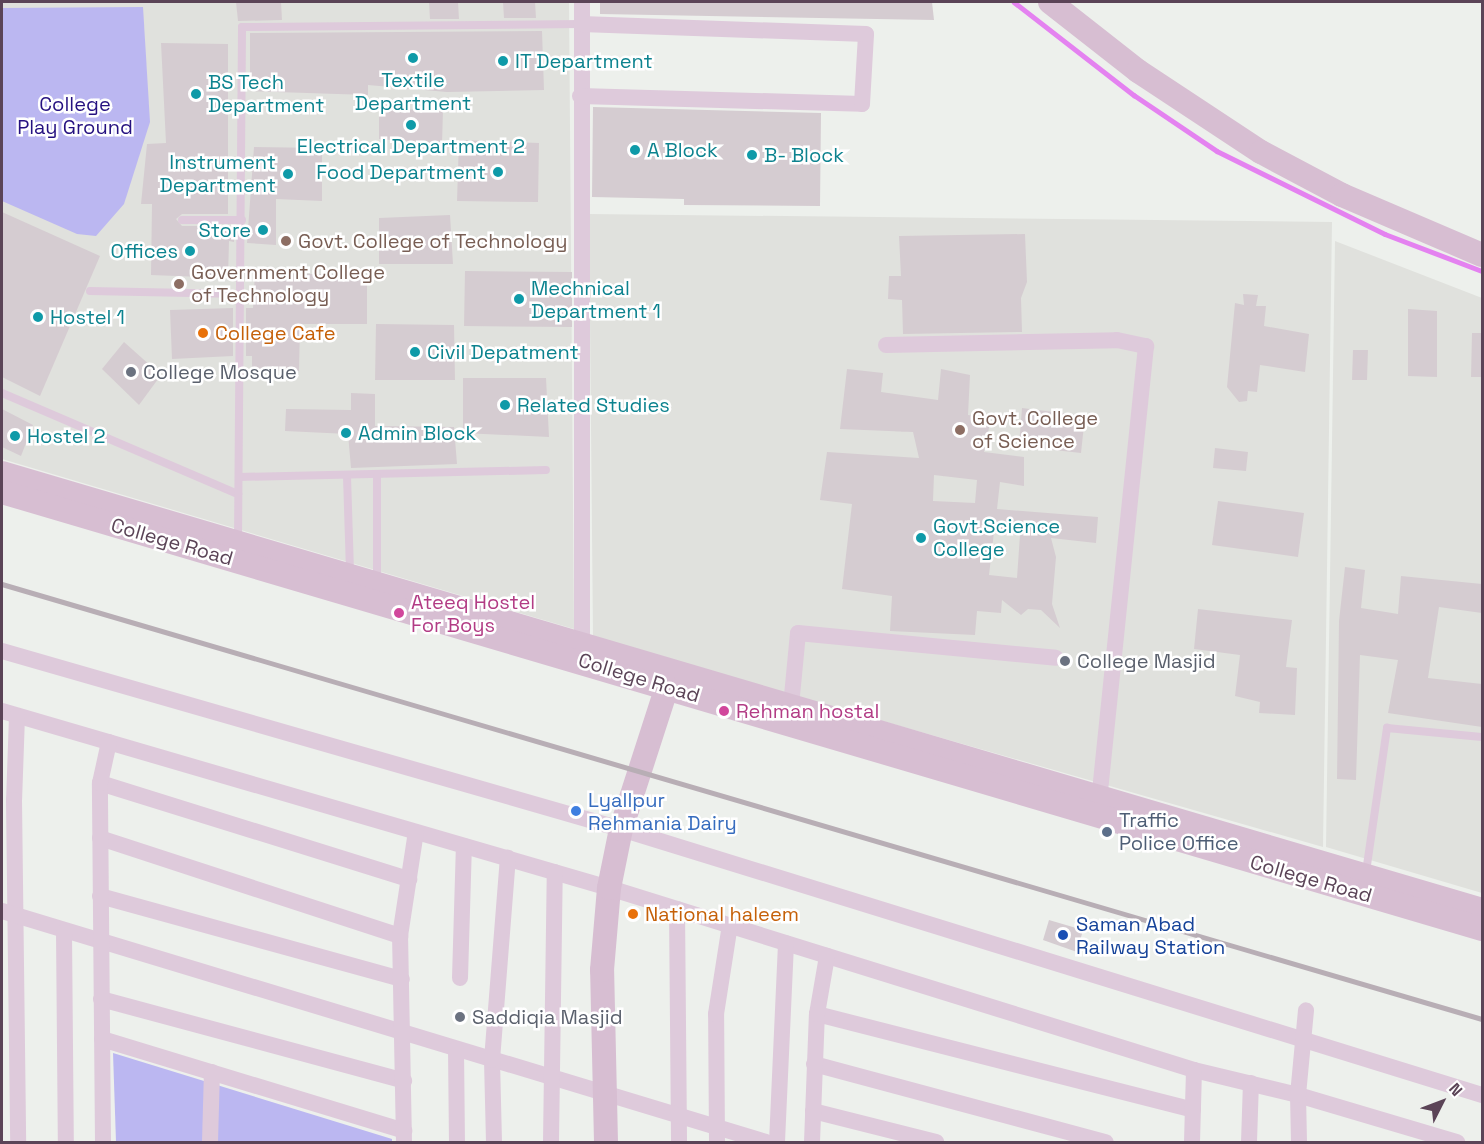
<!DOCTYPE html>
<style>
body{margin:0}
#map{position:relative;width:1484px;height:1144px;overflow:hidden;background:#edf0ec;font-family:"Space Grotesk",sans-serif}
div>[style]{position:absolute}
.education>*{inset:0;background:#e0e1dd}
.green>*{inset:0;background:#bbb7f1}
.stream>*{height:4.5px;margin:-2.25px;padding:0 2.25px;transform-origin:2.25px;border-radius:2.25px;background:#e482f0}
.building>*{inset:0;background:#d5ccd1}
.lane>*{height:8px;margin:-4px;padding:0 4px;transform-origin:4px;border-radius:4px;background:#decadb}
.street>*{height:16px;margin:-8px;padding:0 8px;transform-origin:8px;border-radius:8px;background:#decadb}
.secondary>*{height:24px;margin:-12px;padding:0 12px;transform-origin:12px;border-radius:12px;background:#d7bed2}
.rail>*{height:4.5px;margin:-2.25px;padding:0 2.25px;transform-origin:2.25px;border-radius:2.25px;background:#b8aeb5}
.dots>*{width:16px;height:16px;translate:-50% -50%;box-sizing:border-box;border:3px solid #fff;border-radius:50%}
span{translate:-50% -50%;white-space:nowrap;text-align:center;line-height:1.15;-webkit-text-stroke:5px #fff;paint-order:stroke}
.culture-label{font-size:20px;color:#0d838f}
.left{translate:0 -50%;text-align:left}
.right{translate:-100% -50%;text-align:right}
.park-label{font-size:20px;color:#251180}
.education-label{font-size:20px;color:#785e54}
.food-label{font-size:20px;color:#c56008}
.worship-label{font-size:20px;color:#5b616d}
.street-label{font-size:20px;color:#5b4457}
.hotel-label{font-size:20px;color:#b23c85}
.shop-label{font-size:20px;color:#366cbe}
.service-label{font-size:20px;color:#4e5e75}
.transit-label{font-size:20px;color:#164399}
.frame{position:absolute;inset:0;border:3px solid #5b4457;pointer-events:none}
.north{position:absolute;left:1412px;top:1072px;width:60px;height:60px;-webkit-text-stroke:4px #fff;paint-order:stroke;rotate:48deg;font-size:16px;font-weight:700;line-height:24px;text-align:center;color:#5b4457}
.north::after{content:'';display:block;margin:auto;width:21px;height:27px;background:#5b4457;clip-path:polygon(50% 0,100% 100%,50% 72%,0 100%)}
</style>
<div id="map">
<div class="education">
<i style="clip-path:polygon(2px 2px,569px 2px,574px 629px,2px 459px)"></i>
<i style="clip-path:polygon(589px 214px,1332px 222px,1323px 847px,593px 638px)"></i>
<i style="clip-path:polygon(1335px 241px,1482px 298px,1482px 893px,1326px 847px)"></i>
</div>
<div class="green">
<i style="clip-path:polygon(143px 7px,150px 122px,124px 204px,96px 236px,77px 234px,2px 201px,2px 8px)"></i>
<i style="clip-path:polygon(113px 1053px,392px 1139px,392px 1142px,116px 1142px)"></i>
</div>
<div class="stream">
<i style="left:1014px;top:2px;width:152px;rotate:37.8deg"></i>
<i style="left:1134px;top:95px;width:100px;rotate:34deg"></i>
<i style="left:1217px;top:151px;width:187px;rotate:26.3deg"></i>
<i style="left:1385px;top:234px;width:104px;rotate:20.9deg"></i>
</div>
<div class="building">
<i style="clip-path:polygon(236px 2px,281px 2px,282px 20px,238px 21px)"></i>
<i style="clip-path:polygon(429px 2px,458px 2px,459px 19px,430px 19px)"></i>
<i style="clip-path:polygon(503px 2px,535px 2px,536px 18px,504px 18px)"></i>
<i style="clip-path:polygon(600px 2px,932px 2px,934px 20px,600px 14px)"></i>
<i style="clip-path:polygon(542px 31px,544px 90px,447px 92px,368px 85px,368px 95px,250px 91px,250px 33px)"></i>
<i style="clip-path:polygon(161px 43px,228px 44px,228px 214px,182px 214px,176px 219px,182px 226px,234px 226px,234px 242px,229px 241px,228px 278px,151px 275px,152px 204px,141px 204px,147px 144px,166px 143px)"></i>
<i style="clip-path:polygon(593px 107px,821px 113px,820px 206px,684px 205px,684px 199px,592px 197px)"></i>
<i style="clip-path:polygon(379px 109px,443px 110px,442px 144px,379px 139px)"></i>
<i style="clip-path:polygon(459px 140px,539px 143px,538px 202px,457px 201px)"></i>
<i style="clip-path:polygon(254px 147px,322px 148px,322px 201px,276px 199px,276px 245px,247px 243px)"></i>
<i style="clip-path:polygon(2px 212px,100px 256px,40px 396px,2px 377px)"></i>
<i style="clip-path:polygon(450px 215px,453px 264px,379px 264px,379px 218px)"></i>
<i style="clip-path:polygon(1025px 234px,1027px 282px,1021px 298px,1022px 332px,903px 334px,902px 300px,888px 299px,889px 276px,901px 276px,899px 236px)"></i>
<i style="clip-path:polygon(465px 271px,572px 272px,572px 327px,464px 326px)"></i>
<i style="clip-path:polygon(255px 273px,367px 275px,367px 324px,300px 324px,299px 371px,252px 370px,252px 356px,246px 356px,246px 308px,253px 308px)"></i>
<i style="clip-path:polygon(1243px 294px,1258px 295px,1256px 306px,1266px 306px,1264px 326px,1309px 334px,1305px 372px,1260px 365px,1257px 392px,1248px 391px,1247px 401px,1239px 402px,1227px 387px,1235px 303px,1244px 305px)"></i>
<i style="clip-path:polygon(233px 308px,233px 356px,172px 359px,170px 310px)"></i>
<i style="clip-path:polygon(1408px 309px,1437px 311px,1437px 377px,1408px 376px)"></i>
<i style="clip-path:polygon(376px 324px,454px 325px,455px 380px,375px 380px)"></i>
<i style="clip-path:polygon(1472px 333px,1482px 333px,1482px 377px,1471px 377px)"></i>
<i style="clip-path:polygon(124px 342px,161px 375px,139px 405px,102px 369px)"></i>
<i style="clip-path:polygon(1353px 350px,1368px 350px,1367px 380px,1352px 380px)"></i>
<i style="clip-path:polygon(evenodd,847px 369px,883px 373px,881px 392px,938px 400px,941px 369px,970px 375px,968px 415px,991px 418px,984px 452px,1024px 457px,1024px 486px,1000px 482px,997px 509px,1098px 517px,1096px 543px,1051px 538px,1056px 557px,1052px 604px,1060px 628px,1041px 610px,1028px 609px,1021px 615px,1002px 600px,1001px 613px,977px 611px,975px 635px,890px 631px,892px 596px,842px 589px,852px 504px,820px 500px,827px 452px,919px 458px,913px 432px,840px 429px,847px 369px,934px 475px,977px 480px,975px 503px,933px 501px,934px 475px,847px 369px,994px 532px,1020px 535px,1017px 578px,989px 575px,994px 532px)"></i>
<i style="clip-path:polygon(463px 378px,546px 378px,549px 437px,463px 433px)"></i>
<i style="clip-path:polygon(351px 393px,375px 394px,375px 426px,454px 427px,457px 464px,351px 468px,348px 434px,285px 431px,286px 409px,351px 410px)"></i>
<i style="clip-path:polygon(1022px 408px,1085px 416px,1081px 453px,1019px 446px)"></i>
<i style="clip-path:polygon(2px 409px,33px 425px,21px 456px,2px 447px)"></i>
<i style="clip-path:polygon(1215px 448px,1248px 452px,1246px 471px,1213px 468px)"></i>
<i style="clip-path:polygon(1218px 501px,1304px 513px,1298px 557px,1212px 545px)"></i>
<i style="clip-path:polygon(1345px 567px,1365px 570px,1361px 608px,1398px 614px,1401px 576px,1482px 584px,1482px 613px,1439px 607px,1428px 678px,1482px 684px,1482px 727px,1388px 713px,1398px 660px,1360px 655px,1356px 780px,1337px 779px,1339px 621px)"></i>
<i style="clip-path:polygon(1198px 609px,1292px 620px,1286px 667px,1297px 668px,1295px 715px,1259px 713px,1260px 702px,1235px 696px,1240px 655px,1194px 649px)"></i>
<i style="clip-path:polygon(1049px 920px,1083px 930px,1077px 952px,1043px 940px)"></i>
</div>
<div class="lane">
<i style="left:182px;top:220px;width:60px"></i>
<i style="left:90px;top:291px;width:151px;rotate:1.1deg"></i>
<i style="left:2px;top:393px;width:257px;rotate:23.2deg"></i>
<i style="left:347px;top:476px;width:98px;rotate:88.2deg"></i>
<i style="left:239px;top:477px;width:307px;rotate:-1.3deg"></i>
<i style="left:238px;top:540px;width:513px;rotate:-89.55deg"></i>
<i style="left:242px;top:27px;width:339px;rotate:-0.5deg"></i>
<i style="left:377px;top:581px;width:104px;rotate:-90deg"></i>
<i style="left:1366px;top:872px;width:146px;rotate:-81.7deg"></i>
<i style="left:1387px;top:728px;width:95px;rotate:5.4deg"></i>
</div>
<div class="street">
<i style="left:582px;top:2px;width:640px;rotate:90deg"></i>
<i style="left:580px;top:96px;width:282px;rotate:1.6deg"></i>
<i style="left:862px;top:104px;width:70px;rotate:-86.7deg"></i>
<i style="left:866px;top:34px;width:285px;rotate:-178deg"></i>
<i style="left:886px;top:345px;width:231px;rotate:-1.2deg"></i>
<i style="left:1117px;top:340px;width:30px;rotate:12deg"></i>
<i style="left:1146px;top:346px;width:454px;rotate:95.9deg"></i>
<i style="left:2px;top:651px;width:644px;rotate:16.04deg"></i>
<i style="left:791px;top:706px;width:73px;rotate:-84.5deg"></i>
<i style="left:798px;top:633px;width:259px;rotate:5.5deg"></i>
<i style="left:2px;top:711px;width:643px;rotate:16.26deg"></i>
<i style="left:619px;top:891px;width:602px;rotate:17.29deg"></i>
<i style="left:1194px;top:1070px;width:107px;rotate:13.5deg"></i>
<i style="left:1298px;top:1095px;width:166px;rotate:16.5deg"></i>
<i style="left:17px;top:716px;width:84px;rotate:92deg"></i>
<i style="left:14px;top:800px;width:342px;rotate:89.3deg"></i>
<i style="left:100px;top:783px;width:324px;rotate:17.3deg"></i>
<i style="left:631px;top:832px;width:891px;rotate:17.17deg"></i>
<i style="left:100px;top:838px;width:316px;rotate:18.1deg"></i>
<i style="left:100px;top:896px;width:313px;rotate:15.4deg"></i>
<i style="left:677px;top:909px;width:233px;rotate:89.5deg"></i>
<i style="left:2px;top:911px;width:798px;rotate:16.82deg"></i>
<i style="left:64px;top:932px;width:210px;rotate:89.5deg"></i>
<i style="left:460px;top:978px;width:132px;rotate:-88.3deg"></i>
<i style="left:101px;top:999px;width:314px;rotate:15.1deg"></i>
<i style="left:817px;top:1014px;width:388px;rotate:14.3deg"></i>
<i style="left:102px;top:1039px;width:316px;rotate:16.9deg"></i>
<i style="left:456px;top:1049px;width:93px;rotate:89.4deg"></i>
<i style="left:814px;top:1064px;width:302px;rotate:15deg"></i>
<i style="left:813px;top:1111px;width:127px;rotate:14.1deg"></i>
<i style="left:103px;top:1142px;width:359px;rotate:-90.5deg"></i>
<i style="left:100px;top:783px;width:42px;rotate:-77.6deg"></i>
<i style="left:210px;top:1142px;width:70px;rotate:-88.4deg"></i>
<i style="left:404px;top:1142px;width:206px;rotate:-91.1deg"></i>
<i style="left:400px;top:936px;width:105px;rotate:-81.3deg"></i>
<i style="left:494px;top:1142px;width:82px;rotate:-91.4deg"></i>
<i style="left:492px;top:1060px;width:203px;rotate:-85.5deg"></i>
<i style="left:551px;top:1142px;width:270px;rotate:-89.2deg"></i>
<i style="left:717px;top:1142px;width:128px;rotate:-90.4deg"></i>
<i style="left:716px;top:1014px;width:90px;rotate:-81.1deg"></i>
<i style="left:777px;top:1142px;width:199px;rotate:-87.4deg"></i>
<i style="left:812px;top:1142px;width:128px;rotate:-87.8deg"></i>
<i style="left:817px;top:1014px;width:59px;rotate:-80.2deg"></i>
<i style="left:1192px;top:1142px;width:72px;rotate:-88.4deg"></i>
<i style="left:1249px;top:1142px;width:59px;rotate:-88.1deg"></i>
<i style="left:1299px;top:1142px;width:47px;rotate:-91.2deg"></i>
<i style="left:1298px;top:1095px;width:85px;rotate:-84.6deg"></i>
</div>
<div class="secondary">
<i style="left:1050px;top:2px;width:112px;rotate:38.1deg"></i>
<i style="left:1138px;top:71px;width:147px;rotate:33.4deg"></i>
<i style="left:1261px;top:152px;width:92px;rotate:28deg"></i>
<i style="left:1342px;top:195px;width:152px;rotate:23.2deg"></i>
<i style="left:2px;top:473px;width:1543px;rotate:16.45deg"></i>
<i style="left:2px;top:492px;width:1543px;rotate:16.45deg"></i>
<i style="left:606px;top:1142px;width:172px;rotate:-91.3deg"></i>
<i style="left:602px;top:970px;width:82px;rotate:-85.1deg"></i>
<i style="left:609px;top:888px;width:60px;rotate:-78.5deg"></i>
<i style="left:621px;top:829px;width:149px;rotate:-72.1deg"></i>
</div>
<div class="rail">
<i style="left:2px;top:584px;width:1543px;rotate:16.38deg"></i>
</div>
<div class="dots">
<i style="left:413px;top:58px;background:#0f9aa8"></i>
<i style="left:503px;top:61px;background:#0f9aa8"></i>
<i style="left:196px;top:94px;background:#0f9aa8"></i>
<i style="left:411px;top:125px;background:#0f9aa8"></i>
<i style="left:635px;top:150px;background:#0f9aa8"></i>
<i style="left:752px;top:155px;background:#0f9aa8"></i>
<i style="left:498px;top:172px;background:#0f9aa8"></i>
<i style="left:288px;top:174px;background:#0f9aa8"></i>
<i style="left:263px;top:230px;background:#0f9aa8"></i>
<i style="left:286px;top:241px;background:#8d6e63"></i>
<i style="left:190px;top:251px;background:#0f9aa8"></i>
<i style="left:179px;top:284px;background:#8d6e63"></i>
<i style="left:519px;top:299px;background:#0f9aa8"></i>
<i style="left:38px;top:317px;background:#0f9aa8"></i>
<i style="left:203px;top:333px;background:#e8710a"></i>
<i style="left:415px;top:352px;background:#0f9aa8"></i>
<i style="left:131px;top:372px;background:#6b7280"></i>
<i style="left:505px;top:405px;background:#0f9aa8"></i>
<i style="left:960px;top:430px;background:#8d6e63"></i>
<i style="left:346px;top:433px;background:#0f9aa8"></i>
<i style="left:15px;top:436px;background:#0f9aa8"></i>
<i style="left:921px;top:538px;background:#0f9aa8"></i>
<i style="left:399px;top:613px;background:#d1479c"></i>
<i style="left:1065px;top:661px;background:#6b7280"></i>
<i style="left:724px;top:711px;background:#d1479c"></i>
<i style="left:576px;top:811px;background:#3f7fe0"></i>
<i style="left:1107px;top:832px;background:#5c6f8a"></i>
<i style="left:633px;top:914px;background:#e8710a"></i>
<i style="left:1063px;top:935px;background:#1a4fb4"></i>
<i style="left:460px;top:1017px;background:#6b7280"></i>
</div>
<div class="culture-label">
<span class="left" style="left:515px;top:61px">IT Department</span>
<span style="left:413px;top:92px">Textile<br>Department</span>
<span class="left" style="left:208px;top:94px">BS Tech<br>Department</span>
<span style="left:411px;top:146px">Electrical Department 2</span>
<span class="left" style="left:647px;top:150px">A Block</span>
<span class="left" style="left:764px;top:155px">B- Block</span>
<span class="right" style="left:276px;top:174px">Instrument<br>Department</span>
<span class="right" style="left:486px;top:172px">Food Department</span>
<span class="right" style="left:251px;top:230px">Store</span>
<span class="right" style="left:178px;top:251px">Offices</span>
<span class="left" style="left:531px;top:300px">Mechnical<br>Department 1</span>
<span class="left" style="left:50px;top:317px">Hostel 1</span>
<span class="left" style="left:427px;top:352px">Civil Depatment</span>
<span class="left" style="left:517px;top:405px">Related Studies</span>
<span class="left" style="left:358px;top:433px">Admin Block</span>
<span class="left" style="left:27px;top:436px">Hostel 2</span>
<span class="left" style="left:933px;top:538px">Govt.Science<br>College</span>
</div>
<div class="park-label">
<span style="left:75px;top:116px">College<br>Play Ground</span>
</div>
<div class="education-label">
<span class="left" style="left:298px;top:241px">Govt. College of Technology</span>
<span class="left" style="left:191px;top:284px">Government College<br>of Technology</span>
<span class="left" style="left:972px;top:430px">Govt. College<br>of Science</span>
</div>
<div class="food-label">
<span class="left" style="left:215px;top:333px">College Cafe</span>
<span class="left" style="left:645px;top:914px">National haleem</span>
</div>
<div class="worship-label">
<span class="left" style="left:143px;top:372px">College Mosque</span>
<span class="left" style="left:1077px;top:661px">College Masjid</span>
<span class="left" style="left:472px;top:1017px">Saddiqia Masjid</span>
</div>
<div class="street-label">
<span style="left:172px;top:542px;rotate:16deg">College Road</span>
<span style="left:639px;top:678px;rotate:17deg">College Road</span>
<span style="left:1311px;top:879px;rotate:16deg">College Road</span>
</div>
<div class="hotel-label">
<span class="left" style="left:411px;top:614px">Ateeq Hostel<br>For Boys</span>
<span class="left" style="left:736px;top:711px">Rehman hostal</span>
</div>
<div class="shop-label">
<span class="left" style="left:588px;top:812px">Lyallpur<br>Rehmania Dairy</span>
</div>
<div class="service-label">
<span class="left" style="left:1119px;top:832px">Traffic<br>Police Office</span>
</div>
<div class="transit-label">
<span class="left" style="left:1076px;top:936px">Saman Abad<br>Railway Station</span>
</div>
<div class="frame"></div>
<div class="north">N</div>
</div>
